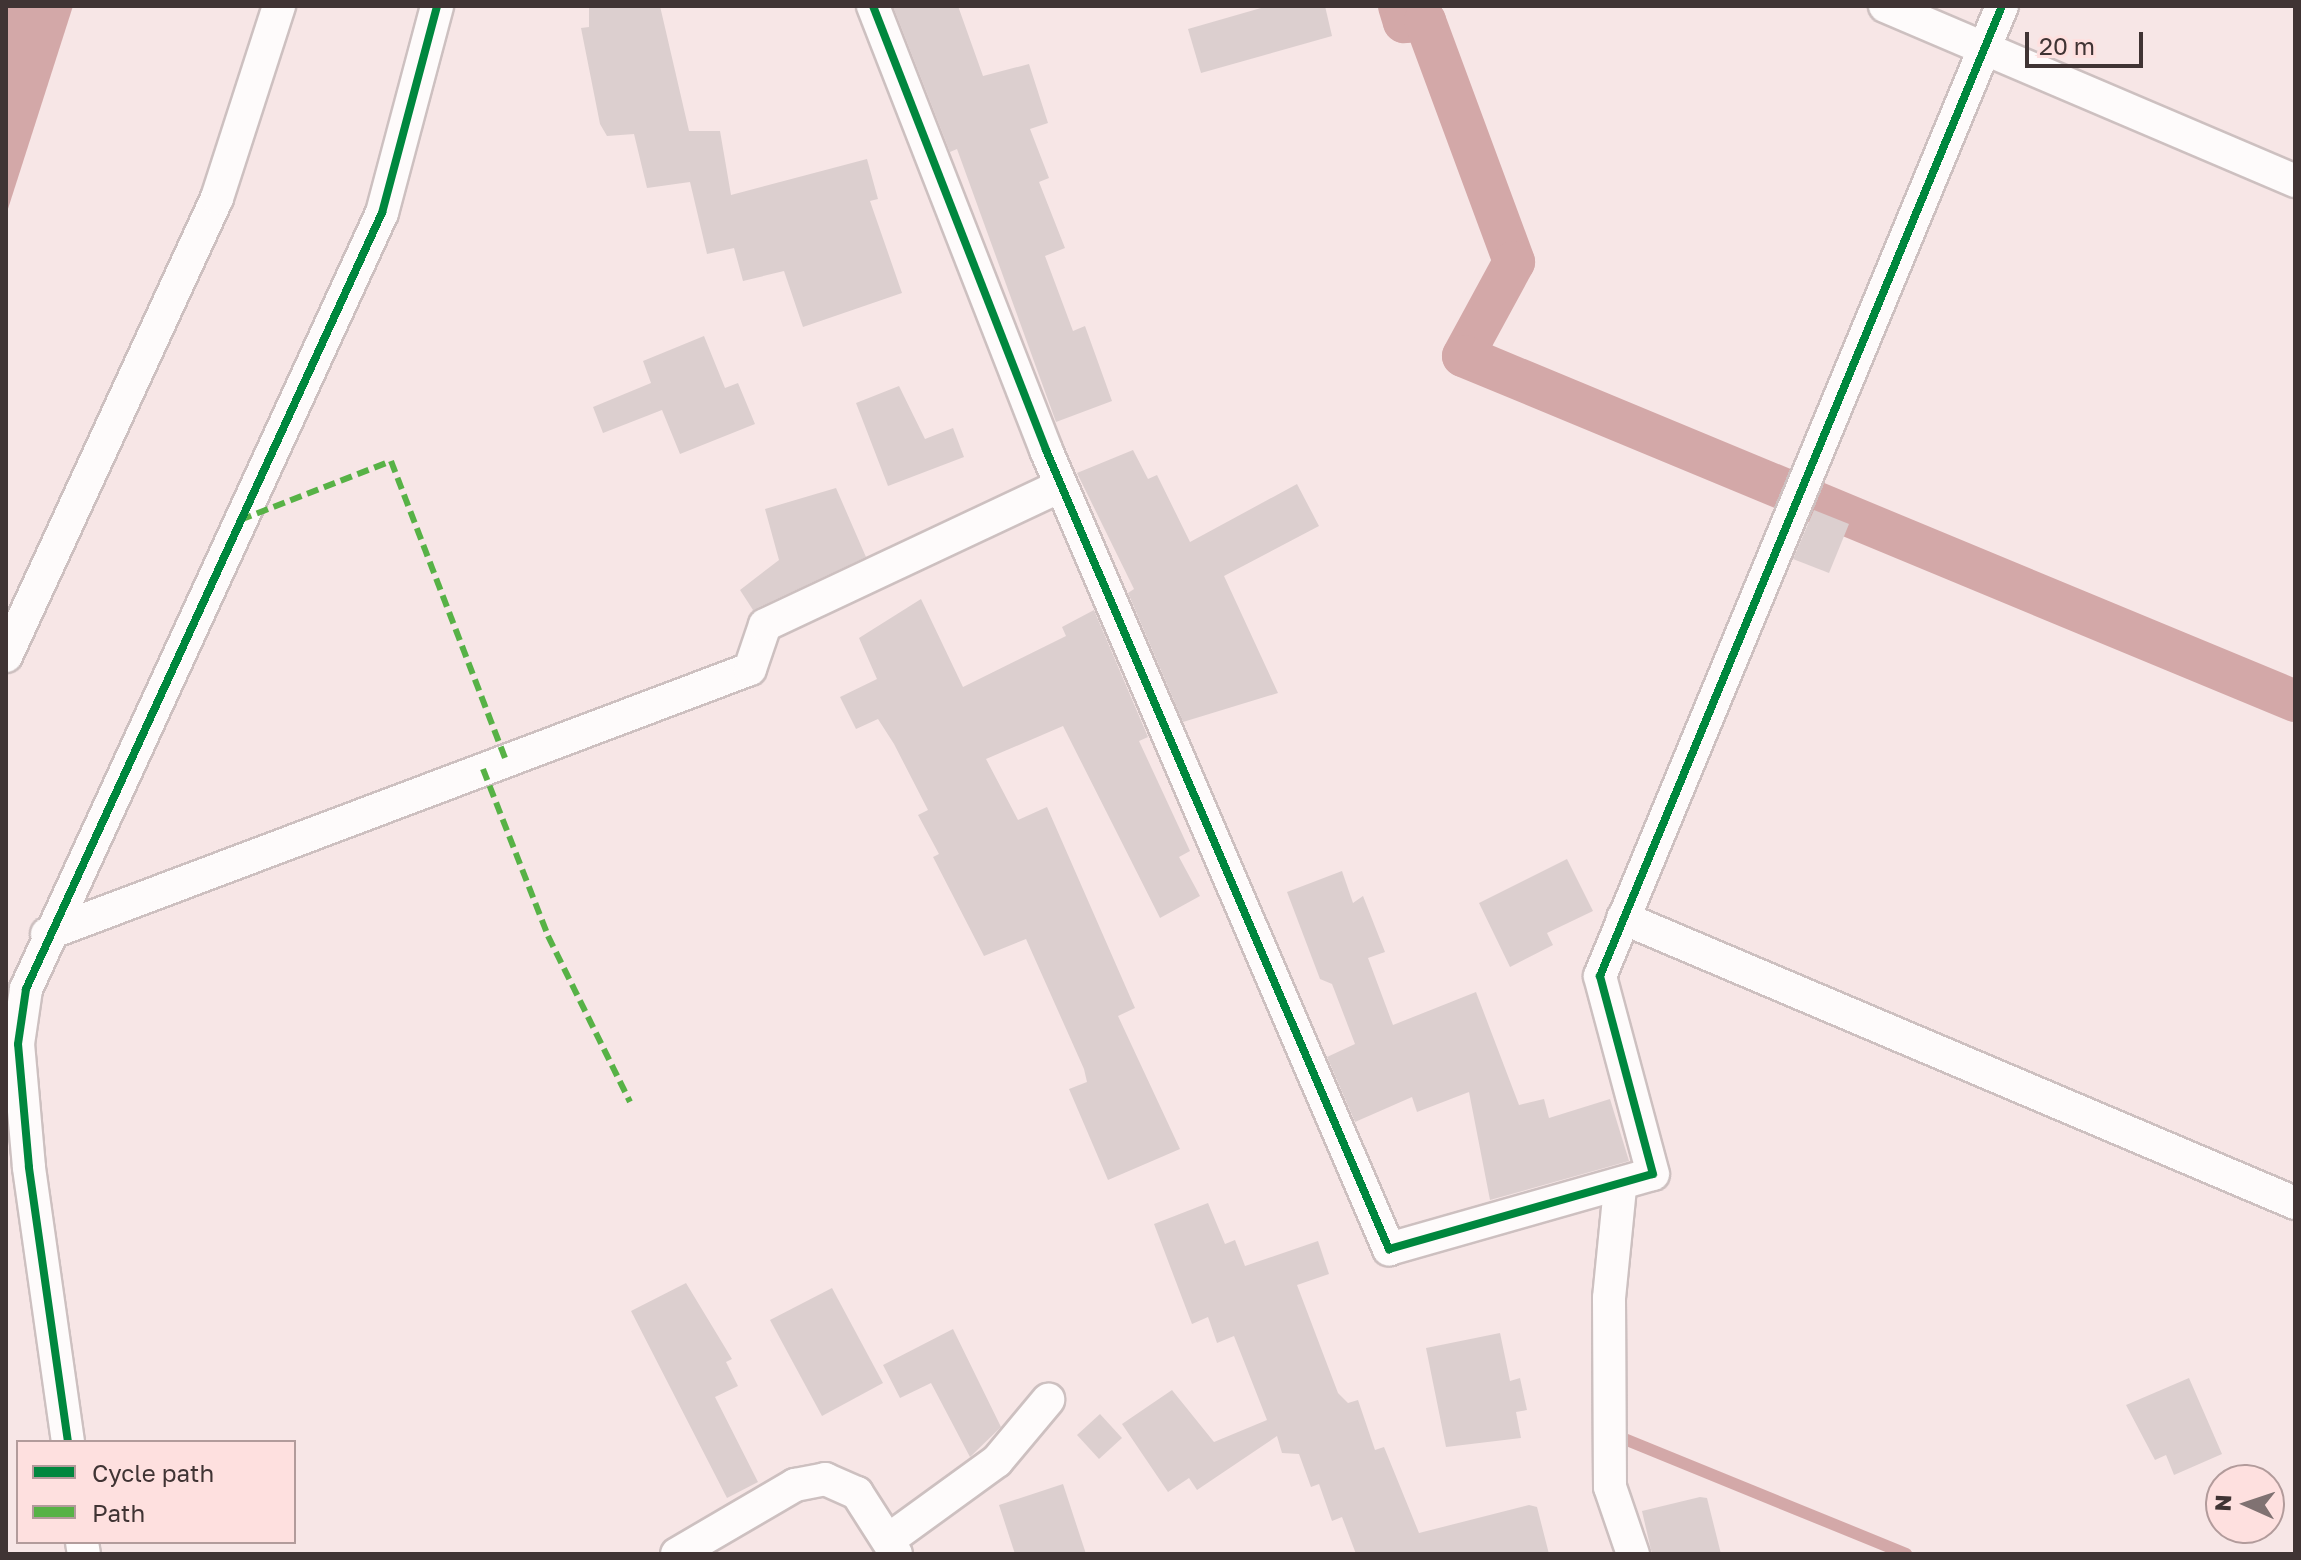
<!DOCTYPE html>
<style>
body{margin:0}
#map{position:relative;width:2301px;height:1560px;overflow:hidden;background:#f7e6e6;font-family:"Golos Text",sans-serif}
div>[style]{position:absolute}
.water>*{inset:0;background:#d3a8a8}
.stream>*{height:12px;margin:-6px;padding:0 6px;transform-origin:6px;border-radius:6px;background:#d3a8a8}
.canal>*{height:42px;margin:-21px;padding:0 21px;transform-origin:21px;border-radius:21px;background:#d3a8a8}
.building>*{inset:0;background:#dccfcf}
.roads{filter:drop-shadow(2px 0 #cdc0c0) drop-shadow(-2px 0 #cdc0c0) drop-shadow(0 2px #cdc0c0) drop-shadow(0 -2px #cdc0c0)}
.minor>*{height:32px;margin:-16px;padding:0 16px;transform-origin:16px;border-radius:16px;background:#fefbfb}
.quiet>*{height:6px;margin-top:-3px;transform-origin:0;background:repeating-linear-gradient(90deg,#57b246 0 12px,transparent 0 18px)}
.cycleway>*{height:8px;margin:-4px;padding:0 4px;transform-origin:4px;border-radius:4px;background:#00873e}
span{translate:-50% -50%;white-space:nowrap;text-align:center;line-height:1.15;-webkit-text-stroke:8px #fee0df;paint-order:stroke}
.frame{position:absolute;inset:0;border:8px solid #403434;pointer-events:none}
.legend{position:absolute;left:16px;top:1440px;width:280px;height:104px;box-sizing:border-box;background:#fee0df;border:2px solid #b29b9b;margin:0;padding:10px 14px;list-style:none;font-size:24px;color:#403434}
.legend li{display:flex;align-items:center;gap:16px;height:40px}
.legend b{width:40px;border:2px solid #b29b9b}
.north{position:absolute;left:2205px;top:1464px;width:80px;height:80px;box-sizing:border-box;background:#fee0df;border:2px solid #b29b9b;border-radius:50%;rotate:273deg;font-size:22px;font-weight:700;line-height:32px;text-align:center;color:#403434}
.north::after{content:'';display:block;margin:auto;width:28px;height:36px;background:#807272;clip-path:polygon(50% 0,100% 100%,50% 72%,0 100%)}
.scale{position:absolute;left:2025px;top:32px;width:118px;height:36px;box-sizing:border-box;border:4px solid #403434;border-top:0;padding-left:10px;font-size:24px;line-height:28px;white-space:nowrap;color:#403434;-webkit-text-stroke:6px #fee0df;paint-order:stroke}
</style>
<div id="map">
<div class="water">
<i style="clip-path:polygon(6px 6px,73px 6px,6px 215px)"></i>
</div>
<div class="stream">
<i style="left:1622px;top:1438px;width:307px;rotate:22.2deg"></i>
</div>
<div class="canal">
<i style="left:1399px;top:6px;width:17px;rotate:73deg"></i>
<i style="left:1404px;top:22px;width:21px;rotate:-3deg"></i>
<i style="left:1425px;top:21px;width:257px;rotate:69.7deg"></i>
<i style="left:1514px;top:262px;width:107px;rotate:118.5deg"></i>
<i style="left:1463px;top:356px;width:901px;rotate:22.52deg"></i>
</div>
<div class="building">
<i style="clip-path:polygon(589px 6px,660px 6px,689px 131px,720px 131px,731px 195px,867px 159px,878px 199px,870px 201px,902px 293px,803px 327px,784px 271px,743px 281px,734px 248px,707px 254px,690px 182px,647px 188px,634px 134px,607px 136px,600px 124px,581px 28px,589px 27px)"></i>
<i style="clip-path:polygon(893px 6px,958px 6px,983px 76px,1029px 64px,1048px 123px,1030px 129px,1049px 178px,1039px 182px,1065px 248px,1045px 256px,1073px 331px,1085px 326px,1112px 401px,1056px 422px,957px 149px,950px 152px)"></i>
<i style="clip-path:polygon(1268px 6px,1325px 6px,1332px 36px,1201px 73px,1188px 29px)"></i>
<i style="clip-path:polygon(704px 336px,725px 388px,738px 383px,755px 424px,680px 454px,662px 410px,603px 433px,593px 407px,651px 383px,643px 361px)"></i>
<i style="clip-path:polygon(899px 386px,925px 439px,953px 428px,964px 457px,888px 486px,856px 403px)"></i>
<i style="clip-path:polygon(1133px 450px,1148px 479px,1157px 475px,1190px 542px,1297px 484px,1319px 526px,1224px 576px,1278px 693px,1183px 722px,1128px 593px,1134px 589px,1077px 473px)"></i>
<i style="clip-path:polygon(836px 488px,866px 557px,753px 610px,740px 590px,779px 560px,765px 509px)"></i>
<i style="clip-path:polygon(1814px 510px,1849px 524px,1829px 573px,1793px 559px)"></i>
<i style="clip-path:polygon(921px 599px,963px 687px,1066px 636px,1062px 627px,1094px 610px,1148px 737px,1139px 741px,1190px 851px,1179px 857px,1200px 896px,1160px 918px,1063px 726px,986px 759px,1018px 820px,1047px 807px,1135px 1008px,1118px 1016px,1180px 1149px,1108px 1180px,1069px 1089px,1087px 1082px,1084px 1069px,1026px 939px,984px 956px,933px 857px,939px 854px,918px 815px,928px 810px,894px 744px,878px 719px,856px 729px,840px 697px,877px 679px,859px 638px)"></i>
<i style="clip-path:polygon(1567px 859px,1593px 911px,1547px 933px,1553px 945px,1510px 967px,1479px 903px)"></i>
<i style="clip-path:polygon(1342px 871px,1353px 903px,1363px 896px,1385px 952px,1368px 958px,1393px 1025px,1476px 992px,1519px 1105px,1544px 1099px,1549px 1118px,1610px 1099px,1629px 1161px,1490px 1200px,1469px 1092px,1417px 1112px,1412px 1097px,1355px 1122px,1327px 1057px,1355px 1044px,1332px 984px,1320px 979px,1287px 892px)"></i>
<i style="clip-path:polygon(1208px 1203px,1225px 1244px,1235px 1240px,1245px 1266px,1318px 1241px,1329px 1274px,1297px 1285px,1338px 1393px,1348px 1403px,1358px 1400px,1375px 1450px,1384px 1447px,1419px 1533px,1529px 1505px,1537px 1507px,1549px 1554px,1356px 1554px,1342px 1517px,1332px 1521px,1319px 1484px,1311px 1487px,1299px 1454px,1282px 1453px,1277px 1436px,1197px 1490px,1189px 1478px,1168px 1492px,1122px 1424px,1172px 1390px,1214px 1442px,1267px 1420px,1234px 1336px,1217px 1343px,1208px 1317px,1192px 1324px,1154px 1224px)"></i>
<i style="clip-path:polygon(686px 1283px,732px 1359px,726px 1362px,738px 1386px,715px 1397px,758px 1482px,727px 1498px,631px 1311px)"></i>
<i style="clip-path:polygon(832px 1288px,883px 1383px,822px 1416px,770px 1320px)"></i>
<i style="clip-path:polygon(953px 1329px,1001px 1427px,970px 1457px,931px 1383px,900px 1398px,883px 1365px)"></i>
<i style="clip-path:polygon(1500px 1333px,1510px 1381px,1520px 1378px,1527px 1410px,1516px 1412px,1521px 1438px,1446px 1447px,1426px 1348px)"></i>
<i style="clip-path:polygon(2189px 1378px,2222px 1454px,2174px 1475px,2166px 1455px,2155px 1460px,2126px 1405px)"></i>
<i style="clip-path:polygon(1100px 1414px,1122px 1438px,1099px 1459px,1077px 1435px)"></i>
<i style="clip-path:polygon(1063px 1484px,1086px 1554px,1015px 1554px,999px 1505px)"></i>
<i style="clip-path:polygon(1700px 1497px,1707px 1498px,1721px 1554px,1652px 1554px,1642px 1511px)"></i>
</div>
<div class="roads">
<div class="minor">
<i style="left:873px;top:6px;width:477px;rotate:68.7deg"></i>
<i style="left:1046px;top:450px;width:870px;rotate:66.77deg"></i>
<i style="left:1389px;top:1249px;width:274px;rotate:-15.9deg"></i>
<i style="left:1653px;top:1174px;width:205px;rotate:-105deg"></i>
<i style="left:1600px;top:976px;width:1050px;rotate:-67.49deg"></i>
<i style="left:1885px;top:6px;width:446px;rotate:23.1deg"></i>
<i style="left:6px;top:656px;width:504px;rotate:-65.26deg"></i>
<i style="left:217px;top:198px;width:202px;rotate:-72.1deg"></i>
<i style="left:1623px;top:918px;width:730px;rotate:22.98deg"></i>
<i style="left:47px;top:934px;width:751px;rotate:-20.65deg"></i>
<i style="left:750px;top:669px;width:46px;rotate:-71.2deg"></i>
<i style="left:765px;top:625px;width:327px;rotate:-25.2deg"></i>
<i style="left:1620px;top:1188px;width:111px;rotate:95.7deg"></i>
<i style="left:1609px;top:1298px;width:189px;rotate:89.7deg"></i>
<i style="left:1610px;top:1487px;width:71px;rotate:71.1deg"></i>
<i style="left:68px;top:1442px;width:278px;rotate:-98.1deg"></i>
<i style="left:29px;top:1167px;width:123px;rotate:-95.1deg"></i>
<i style="left:18px;top:1044px;width:56px;rotate:-81.7deg"></i>
<i style="left:26px;top:989px;width:854px;rotate:-65.36deg"></i>
<i style="left:382px;top:213px;width:214px;rotate:-75.1deg"></i>
<i style="left:891px;top:1538px;width:131px;rotate:-36deg"></i>
<i style="left:997px;top:1461px;width:80px;rotate:-50.1deg"></i>
<i style="left:82px;top:1542px;width:12px;rotate:81deg"></i>
<i style="left:677px;top:1554px;width:137px;rotate:-30.3deg"></i>
<i style="left:795px;top:1485px;width:31px;rotate:-11deg"></i>
<i style="left:825px;top:1479px;width:35px;rotate:24deg"></i>
<i style="left:857px;top:1493px;width:72px;rotate:57.4deg"></i>
</div>
</div>
<div class="quiet">
<i style="left:240px;top:520px;width:162px;rotate:-21.3deg"></i>
<i style="left:391px;top:461px;width:321px;rotate:69deg"></i>
<i style="left:483px;top:769px;width:179px;rotate:68.7deg"></i>
<i style="left:548px;top:936px;width:185px;rotate:63.7deg"></i>
</div>
<div class="cycleway">
<i style="left:873px;top:6px;width:477px;rotate:68.7deg"></i>
<i style="left:1046px;top:450px;width:870px;rotate:66.77deg"></i>
<i style="left:1389px;top:1249px;width:274px;rotate:-15.9deg"></i>
<i style="left:1653px;top:1174px;width:205px;rotate:-105deg"></i>
<i style="left:1600px;top:976px;width:1050px;rotate:-67.49deg"></i>
<i style="left:68px;top:1442px;width:278px;rotate:-98.1deg"></i>
<i style="left:29px;top:1167px;width:123px;rotate:-95.1deg"></i>
<i style="left:18px;top:1044px;width:56px;rotate:-81.7deg"></i>
<i style="left:26px;top:989px;width:854px;rotate:-65.36deg"></i>
<i style="left:382px;top:213px;width:214px;rotate:-75.1deg"></i>
</div>
<div class="frame"></div>
<ul class="legend">
<li><b style="height:10px;background:#00873e"></b>Cycle path</li>
<li><b style="height:10px;background:#57b246"></b>Path</li>
</ul>
<div class="north">N</div>
<div class="scale">20 m</div>
</div>
